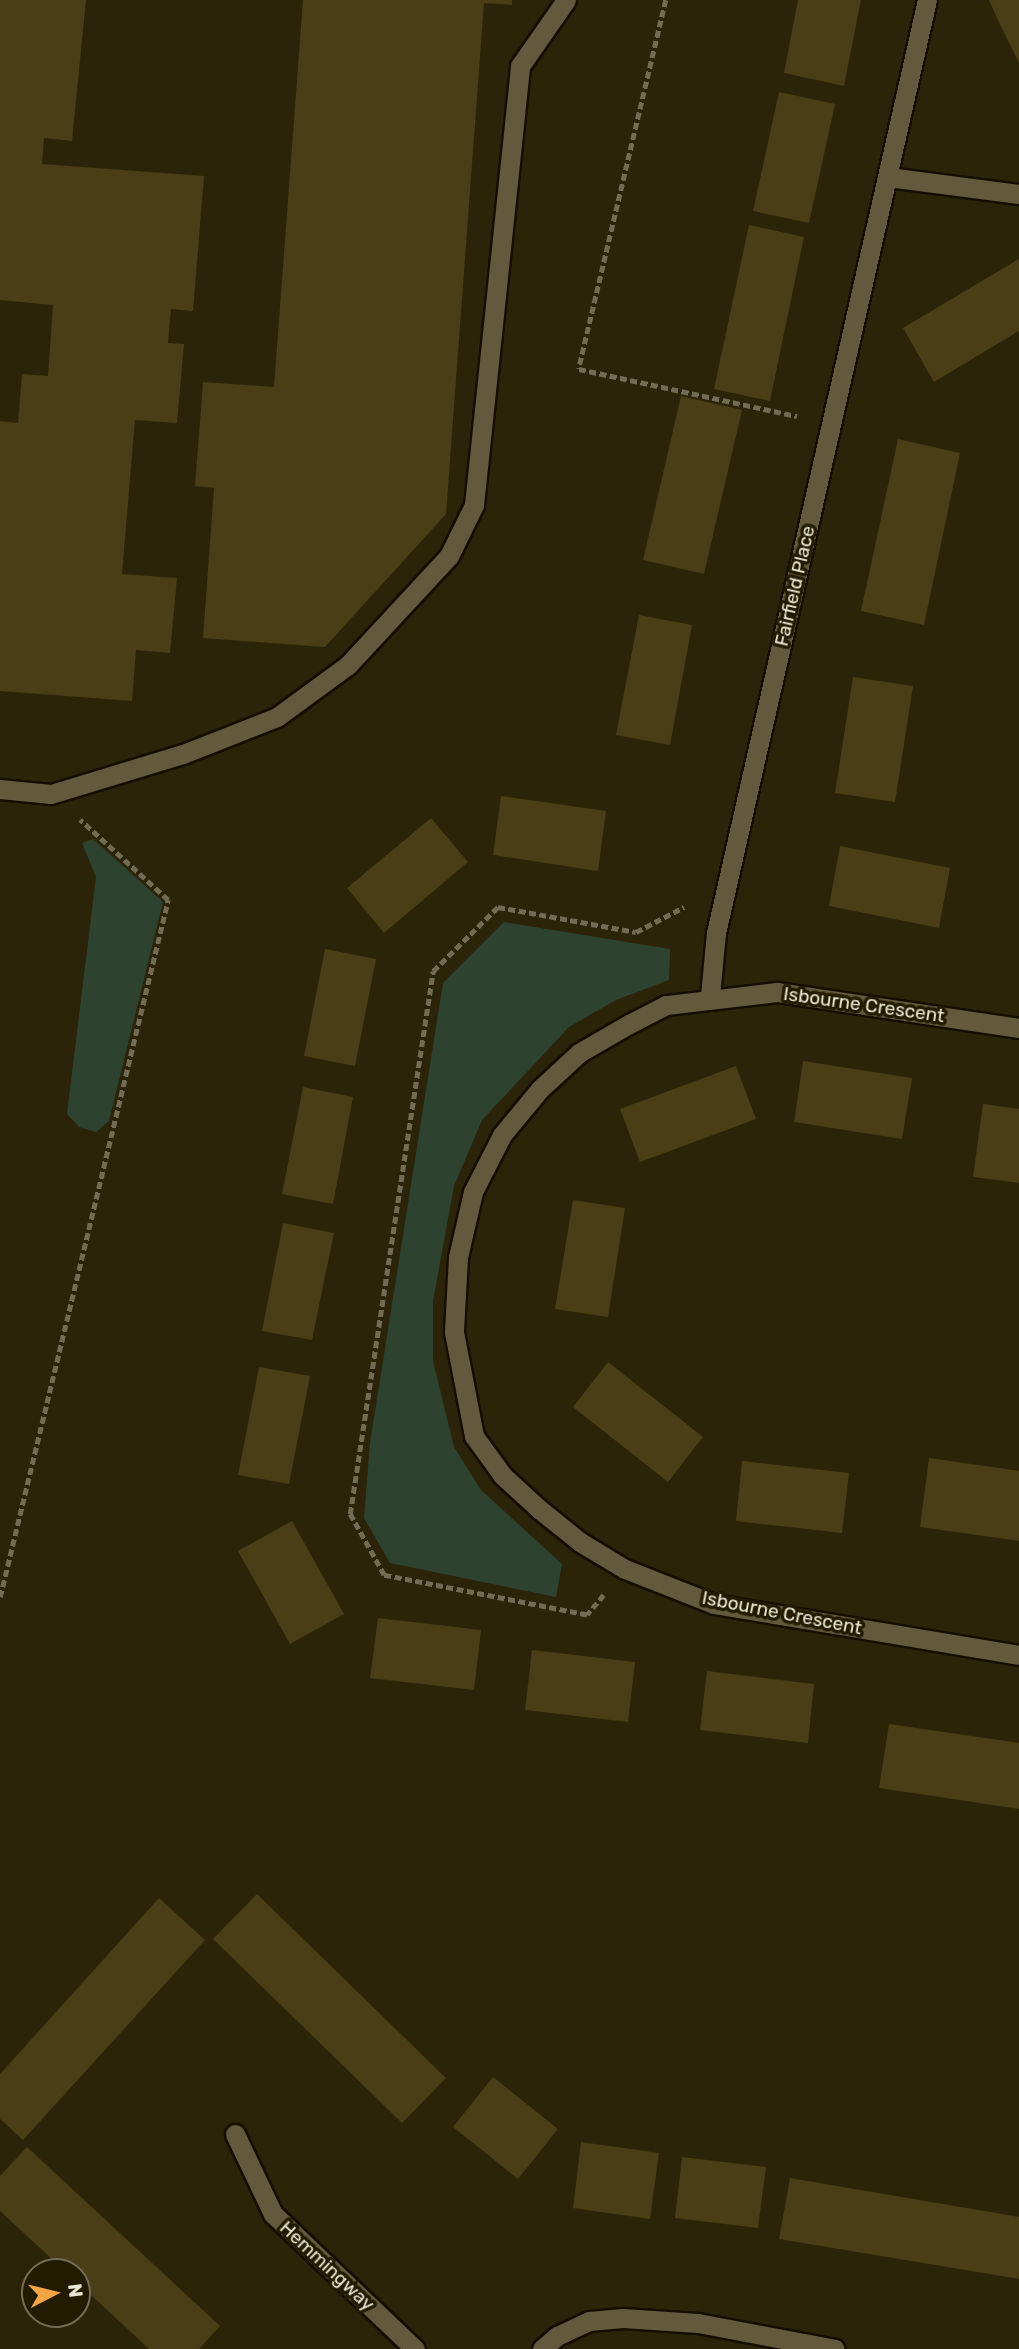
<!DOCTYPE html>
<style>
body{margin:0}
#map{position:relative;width:1019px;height:2349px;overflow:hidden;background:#2c2408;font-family:Rubik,sans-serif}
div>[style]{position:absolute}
.green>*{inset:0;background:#2d4330}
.building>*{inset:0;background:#493e16}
.path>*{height:4.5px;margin-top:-2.25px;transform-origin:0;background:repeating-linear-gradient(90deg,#736c54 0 7px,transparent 0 10.5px)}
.roads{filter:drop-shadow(2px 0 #150d00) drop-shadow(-2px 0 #150d00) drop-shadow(0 2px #150d00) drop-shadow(0 -2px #150d00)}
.service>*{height:19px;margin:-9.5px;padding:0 9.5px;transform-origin:9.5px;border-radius:9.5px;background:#635a3d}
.minor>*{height:19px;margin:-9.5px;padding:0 9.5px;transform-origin:9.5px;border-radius:9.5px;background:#635a3d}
span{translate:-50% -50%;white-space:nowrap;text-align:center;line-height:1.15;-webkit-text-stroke:7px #231b00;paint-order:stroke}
.street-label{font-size:19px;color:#ece8d7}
.north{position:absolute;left:21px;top:2258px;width:70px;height:70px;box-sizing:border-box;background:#231b00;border:2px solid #736d56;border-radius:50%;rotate:83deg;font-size:19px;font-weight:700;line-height:28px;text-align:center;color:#ece8d7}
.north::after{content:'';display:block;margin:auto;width:24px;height:32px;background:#f2a542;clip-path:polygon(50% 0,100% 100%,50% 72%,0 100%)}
</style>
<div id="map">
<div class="green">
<i style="clip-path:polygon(93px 839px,163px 902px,109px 1121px,96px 1132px,79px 1127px,67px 1114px,96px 877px,82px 843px)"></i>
<i style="clip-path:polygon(504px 922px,670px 949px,669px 980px,616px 1000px,569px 1027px,482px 1120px,454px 1186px,433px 1301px,433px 1361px,454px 1447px,481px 1490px,562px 1564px,556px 1597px,390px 1563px,364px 1518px,370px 1443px,443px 983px)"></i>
</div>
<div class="building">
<i style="clip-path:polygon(0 0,86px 0,72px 141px,44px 138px,42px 164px,204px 176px,193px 311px,171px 309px,168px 343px,184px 344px,177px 423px,135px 420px,122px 574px,177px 578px,170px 653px,136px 650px,132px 701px,0 691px,0 421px,18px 423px,22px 374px,48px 376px,53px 305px,0 300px)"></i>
<i style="clip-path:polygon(303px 0,512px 0,512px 5px,484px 3px,446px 514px,325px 647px,203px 638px,214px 488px,195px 486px,203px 382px,274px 387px)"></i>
<i style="clip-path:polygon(798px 0,861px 0,844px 86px,784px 73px)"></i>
<i style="clip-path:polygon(989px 0,1019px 0,1019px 63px,997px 18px)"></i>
<i style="clip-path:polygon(779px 92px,835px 104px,809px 223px,753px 211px)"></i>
<i style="clip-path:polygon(749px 225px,804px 237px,770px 401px,714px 389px)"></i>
<i style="clip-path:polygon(1019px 259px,1019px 331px,934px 382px,903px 328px)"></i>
<i style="clip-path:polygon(681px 396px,742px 410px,704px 574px,643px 560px)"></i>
<i style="clip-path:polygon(898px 439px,960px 453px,924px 625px,861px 611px)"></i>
<i style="clip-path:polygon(639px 615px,692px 625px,670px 745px,616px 735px)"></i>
<i style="clip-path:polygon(853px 677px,913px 686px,895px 802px,835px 793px)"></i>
<i style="clip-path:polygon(501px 796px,606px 811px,598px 871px,493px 855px)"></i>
<i style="clip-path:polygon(431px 818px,468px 862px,384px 933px,347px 888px)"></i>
<i style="clip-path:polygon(840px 846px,950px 868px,939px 928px,829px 906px)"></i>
<i style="clip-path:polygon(325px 949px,376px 959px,355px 1066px,304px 1056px)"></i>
<i style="clip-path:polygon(803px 1061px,912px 1078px,902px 1139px,794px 1122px)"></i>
<i style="clip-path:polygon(736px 1066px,756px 1119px,640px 1162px,620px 1109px)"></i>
<i style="clip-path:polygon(303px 1087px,353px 1097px,333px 1204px,282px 1194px)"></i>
<i style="clip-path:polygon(983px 1104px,1019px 1109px,1019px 1183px,973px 1177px)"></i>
<i style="clip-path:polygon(573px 1200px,625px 1208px,608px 1317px,555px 1309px)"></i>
<i style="clip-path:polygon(283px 1223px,334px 1233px,312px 1340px,262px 1331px)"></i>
<i style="clip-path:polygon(608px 1362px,703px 1437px,668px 1482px,573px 1407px)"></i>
<i style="clip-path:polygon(259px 1367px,310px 1376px,289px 1484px,238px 1475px)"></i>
<i style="clip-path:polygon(929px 1458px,1019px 1471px,1019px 1541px,920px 1527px)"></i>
<i style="clip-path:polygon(742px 1461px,849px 1473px,842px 1533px,736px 1521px)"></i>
<i style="clip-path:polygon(292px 1521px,344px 1614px,290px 1644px,238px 1551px)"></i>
<i style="clip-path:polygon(378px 1618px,481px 1630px,474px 1690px,370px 1678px)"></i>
<i style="clip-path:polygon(532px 1650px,635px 1662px,628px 1722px,525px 1710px)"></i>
<i style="clip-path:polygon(707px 1671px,814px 1684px,808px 1743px,700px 1730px)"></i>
<i style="clip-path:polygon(889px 1724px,1019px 1743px,1019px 1809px,879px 1788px)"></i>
<i style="clip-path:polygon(257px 1894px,446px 2078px,402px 2123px,213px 1939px)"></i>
<i style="clip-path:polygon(159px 1898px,205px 1940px,23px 2140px,0 2119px,0 2074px)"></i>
<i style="clip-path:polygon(493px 2077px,558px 2129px,518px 2179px,453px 2127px)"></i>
<i style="clip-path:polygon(581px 2142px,659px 2153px,650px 2219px,573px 2208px)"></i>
<i style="clip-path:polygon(27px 2147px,220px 2326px,199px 2349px,149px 2349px,77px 2282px,77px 2272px,66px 2272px,0 2211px,0 2176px)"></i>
<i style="clip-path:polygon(682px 2157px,766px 2167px,758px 2228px,675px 2218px)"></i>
<i style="clip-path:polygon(790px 2178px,1019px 2217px,1019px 2279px,779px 2239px)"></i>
</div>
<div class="path">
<i style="left:666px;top:0;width:379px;rotate:103.3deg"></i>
<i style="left:579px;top:369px;width:223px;rotate:12.2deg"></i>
<i style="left:604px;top:1595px;width:26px;rotate:130deg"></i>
<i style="left:587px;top:1615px;width:207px;rotate:-168.9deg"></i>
<i style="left:384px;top:1575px;width:70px;rotate:-119.1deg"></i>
<i style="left:350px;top:1514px;width:549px;rotate:-81.31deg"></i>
<i style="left:433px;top:971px;width:91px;rotate:-44.6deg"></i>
<i style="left:498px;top:907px;width:140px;rotate:10.3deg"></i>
<i style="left:636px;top:932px;width:54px;rotate:-27.5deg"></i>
<i style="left:0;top:1597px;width:717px;rotate:-76.45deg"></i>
<i style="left:168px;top:900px;width:119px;rotate:-137.7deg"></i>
</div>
<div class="roads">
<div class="service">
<i style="left:51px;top:794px;width:138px;rotate:-16.9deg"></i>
<i style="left:183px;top:754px;width:101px;rotate:-21.5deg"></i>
<i style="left:277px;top:717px;width:88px;rotate:-36.2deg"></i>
<i style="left:348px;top:665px;width:149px;rotate:-47.2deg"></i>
<i style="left:449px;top:556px;width:57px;rotate:-63.9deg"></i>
<i style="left:474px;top:505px;width:441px;rotate:-84deg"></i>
<i style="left:520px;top:66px;width:80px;rotate:-55.1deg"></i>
</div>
<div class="minor">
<i style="left:888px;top:177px;width:132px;rotate:7.4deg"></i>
<i style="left:0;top:789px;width:51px;rotate:5.6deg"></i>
<i style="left:710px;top:996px;width:63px;rotate:-84.6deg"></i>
<i style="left:716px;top:933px;width:957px;rotate:-77.26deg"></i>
<i style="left:1019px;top:1028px;width:245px;rotate:-171.5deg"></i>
<i style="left:777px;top:992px;width:112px;rotate:173.3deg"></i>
<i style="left:666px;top:1005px;width:42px;rotate:152.8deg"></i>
<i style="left:629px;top:1024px;width:58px;rotate:149.9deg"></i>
<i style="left:579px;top:1053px;width:53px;rotate:137.3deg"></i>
<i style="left:540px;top:1089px;width:60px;rotate:129.6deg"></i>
<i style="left:502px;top:1135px;width:64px;rotate:117deg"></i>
<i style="left:473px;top:1192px;width:67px;rotate:103deg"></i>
<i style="left:458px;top:1257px;width:75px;rotate:93.1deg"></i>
<i style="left:454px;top:1332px;width:106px;rotate:79.1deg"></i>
<i style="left:474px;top:1436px;width:49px;rotate:54.1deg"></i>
<i style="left:503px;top:1476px;width:49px;rotate:42.5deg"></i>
<i style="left:539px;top:1509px;width:53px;rotate:38.8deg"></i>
<i style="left:580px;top:1542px;width:52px;rotate:31deg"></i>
<i style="left:625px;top:1569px;width:96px;rotate:21.5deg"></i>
<i style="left:714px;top:1604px;width:309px;rotate:9.5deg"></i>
<i style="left:235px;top:2134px;width:89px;rotate:64.6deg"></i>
<i style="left:273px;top:2214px;width:196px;rotate:43.6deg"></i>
<i style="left:542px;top:2349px;width:20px;rotate:-41deg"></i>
<i style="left:557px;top:2336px;width:35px;rotate:-25deg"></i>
<i style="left:589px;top:2321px;width:34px;rotate:-5deg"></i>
<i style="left:623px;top:2318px;width:75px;rotate:3.8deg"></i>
<i style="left:698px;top:2323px;width:139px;rotate:10.7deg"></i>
</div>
</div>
<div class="street-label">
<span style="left:795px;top:586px;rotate:-77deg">Fairfield Place</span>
<span style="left:864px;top:1005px;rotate:8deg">Isbourne Crescent</span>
<span style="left:782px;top:1613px;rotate:11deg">Isbourne Crescent</span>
<span style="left:327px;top:2266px;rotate:43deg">Hemmingway</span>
</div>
<div class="north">N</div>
</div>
